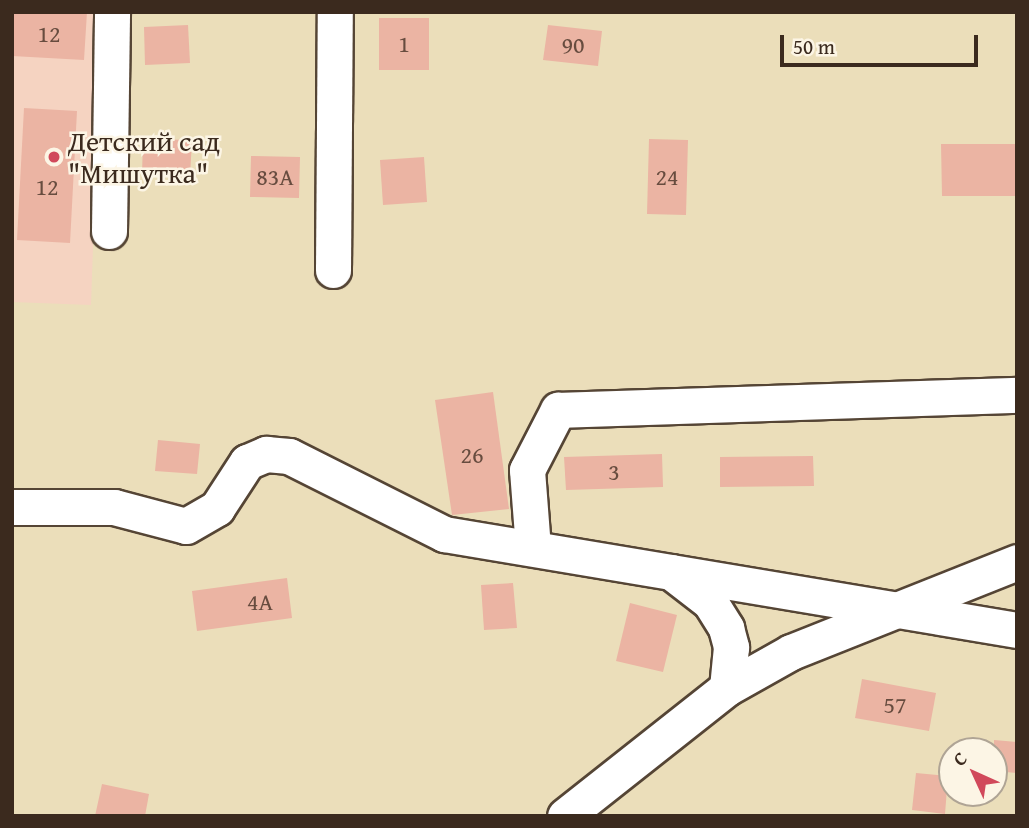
<!DOCTYPE html>
<meta charset="utf-8">
<style>
body{margin:0}
#map{position:relative;width:1029px;height:828px;overflow:hidden;background:#ebdeba;font-family:"Gentium Book Plus",serif}
div>[style]{position:absolute}
.built>*{inset:0;background:#f5d3c1}
.building>*{inset:0;background:#ebb4a3}
.roads{filter:drop-shadow(2px 0 #554535) drop-shadow(-2px 0 #554535) drop-shadow(0 2px #554535) drop-shadow(0 -2px #554535)}
.minor>*{height:35px;margin:-17.5px;padding:0 17.5px;transform-origin:17.5px;border-radius:17.5px;background:#fff}
.dots>*{width:19px;height:19px;translate:-50% -50%;box-sizing:border-box;border:4px solid #fcf5e5;border-radius:50%}
span{translate:-50% -50%;white-space:nowrap;text-align:center;line-height:1.15;-webkit-text-stroke:5px #fcf5e5;paint-order:stroke}
.number-label{font-size:24px;color:#674c3f}
.number-label span{-webkit-text-stroke-width:0}
.poi-label{font-size:28px;color:#3b2a1e}
.left{translate:0 -50%;text-align:left}
.frame{position:absolute;inset:0;border:14px solid #3b2a1e;pointer-events:none}
.north{position:absolute;left:938px;top:737px;width:70px;height:70px;box-sizing:border-box;background:#fcf5e5;border:2px solid #afa495;border-radius:50%;rotate:315deg;font-size:19px;font-weight:700;line-height:28px;text-align:center;color:#3b2a1e}
.north::after{content:'';display:block;margin:auto;width:24px;height:32px;background:#d1495b;clip-path:polygon(50% 0,100% 100%,50% 72%,0 100%)}
.scale{position:absolute;left:780px;top:35px;width:198px;height:32px;box-sizing:border-box;border:4px solid #3b2a1e;border-top:0;padding-left:9px;font-size:21px;line-height:24px;white-space:nowrap;color:#3b2a1e;-webkit-text-stroke:5px #fcf5e5;paint-order:stroke}
</style>
<div id="map">
<div class="built">
<i style="clip-path:polygon(12px 12px,101px 12px,91px 305px,12px 302px)"></i>
</div>
<div class="building">
<i style="clip-path:polygon(12px 12px,87px 12px,84px 60px,12px 56px)"></i>
<i style="clip-path:polygon(379px 18px,429px 18px,429px 70px,379px 70px)"></i>
<i style="clip-path:polygon(188px 25px,190px 63px,145px 65px,144px 27px)"></i>
<i style="clip-path:polygon(548px 25px,602px 31px,598px 66px,543px 60px)"></i>
<i style="clip-path:polygon(24px 108px,77px 111px,70px 243px,17px 240px)"></i>
<i style="clip-path:polygon(143px 139px,192px 140px,190px 177px,142px 175px)"></i>
<i style="clip-path:polygon(649px 139px,688px 140px,686px 215px,647px 214px)"></i>
<i style="clip-path:polygon(941px 144px,1017px 144px,1017px 196px,942px 196px)"></i>
<i style="clip-path:polygon(251px 156px,300px 157px,299px 198px,250px 197px)"></i>
<i style="clip-path:polygon(424px 157px,427px 202px,383px 205px,380px 160px)"></i>
<i style="clip-path:polygon(493px 392px,509px 509px,452px 515px,435px 400px)"></i>
<i style="clip-path:polygon(158px 440px,200px 444px,197px 474px,155px 471px)"></i>
<i style="clip-path:polygon(662px 454px,663px 487px,566px 490px,564px 457px)"></i>
<i style="clip-path:polygon(813px 456px,814px 486px,720px 487px,720px 457px)"></i>
<i style="clip-path:polygon(287px 578px,292px 618px,197px 631px,192px 591px)"></i>
<i style="clip-path:polygon(513px 583px,517px 628px,484px 630px,481px 585px)"></i>
<i style="clip-path:polygon(630px 603px,677px 615px,663px 672px,616px 661px)"></i>
<i style="clip-path:polygon(862px 679px,936px 693px,929px 731px,855px 718px)"></i>
<i style="clip-path:polygon(994px 740px,1017px 742px,1017px 773px,994px 771px)"></i>
<i style="clip-path:polygon(916px 773px,948px 776px,945px 814px,912px 810px)"></i>
<i style="clip-path:polygon(102px 784px,149px 794px,145px 816px,95px 816px)"></i>
</div>
<div class="roads">
<div class="minor">
<i style="left:109px;top:231px;width:219px;rotate:-89.2deg"></i>
<i style="left:333px;top:270px;width:258px;rotate:-89.6deg"></i>
<i style="left:12px;top:507px;width:102px"></i>
<i style="left:114px;top:507px;width:74px;rotate:14.8deg"></i>
<i style="left:186px;top:526px;width:36px;rotate:-30deg"></i>
<i style="left:217px;top:508px;width:55px;rotate:-56.9deg"></i>
<i style="left:247px;top:462px;width:21px;rotate:-23deg"></i>
<i style="left:266px;top:454px;width:23px;rotate:5deg"></i>
<i style="left:289px;top:456px;width:174px;rotate:26.7deg"></i>
<i style="left:444px;top:534px;width:581px;rotate:9.51deg"></i>
<i style="left:533px;top:548px;width:78px;rotate:-94.4deg"></i>
<i style="left:527px;top:470px;width:68px;rotate:-62.7deg"></i>
<i style="left:558px;top:410px;width:459px;rotate:-1.9deg"></i>
<i style="left:671px;top:572px;width:49px;rotate:37.6deg"></i>
<i style="left:710px;top:602px;width:31px;rotate:58deg"></i>
<i style="left:726px;top:628px;width:20px;rotate:75deg"></i>
<i style="left:731px;top:647px;width:41px;rotate:95.6deg"></i>
<i style="left:565px;top:816px;width:206px;rotate:-38.3deg"></i>
<i style="left:727px;top:688px;width:73px;rotate:-29.4deg"></i>
<i style="left:791px;top:652px;width:243px;rotate:-21.7deg"></i>
</div>
</div>
<div class="dots">
<i style="left:54px;top:157px;background:#d1495b"></i>
</div>
<div class="number-label">
<span style="left:49px;top:34px">12</span>
<span style="left:404px;top:44px">1</span>
<span style="left:573px;top:45px">90</span>
<span style="left:275px;top:177px">83А</span>
<span style="left:667px;top:177px">24</span>
<span style="left:47px;top:187px">12</span>
<span style="left:472px;top:455px">26</span>
<span style="left:614px;top:472px">3</span>
<span style="left:260px;top:602px">4А</span>
<span style="left:895px;top:705px">57</span>
</div>
<div class="poi-label">
<span class="left" style="left:68px;top:157px">Детский сад<br>"Мишутка"</span>
</div>
<div class="frame"></div>
<div class="north">С</div>
<div class="scale">50 m</div>
</div>
